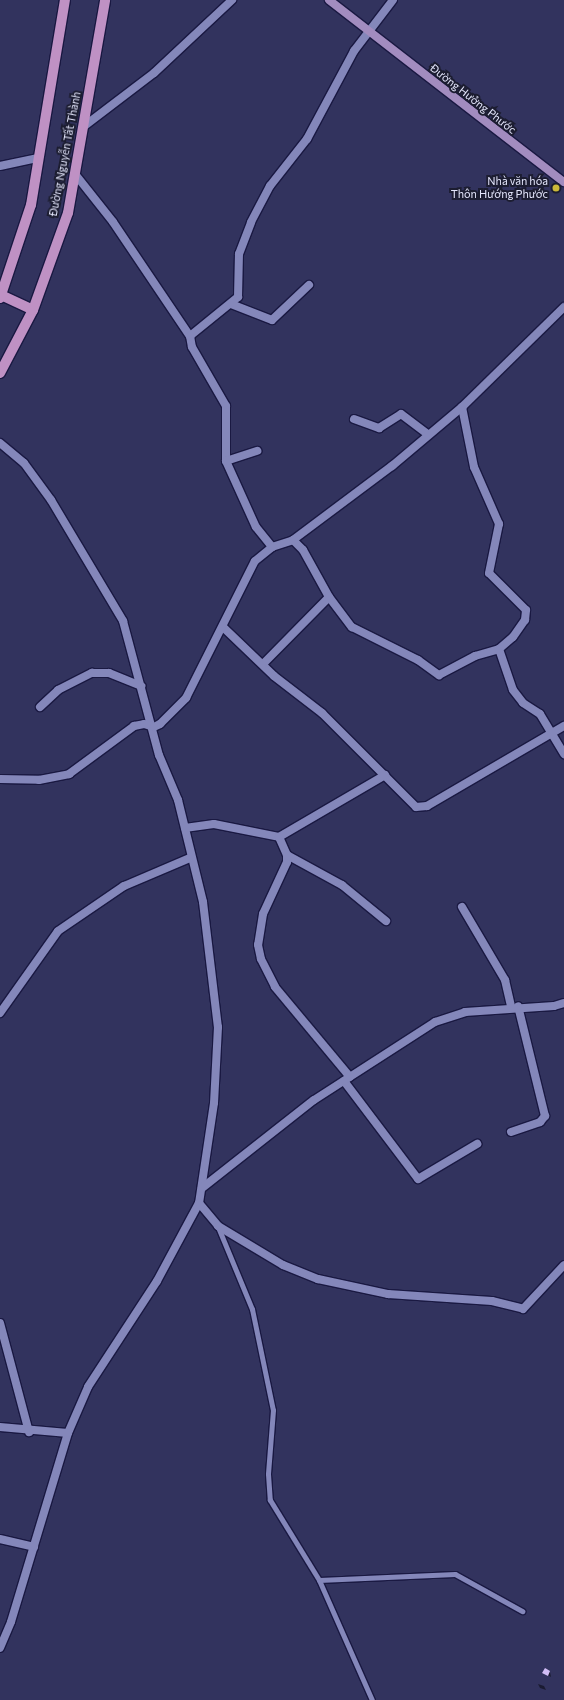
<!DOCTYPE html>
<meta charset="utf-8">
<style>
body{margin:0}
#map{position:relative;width:564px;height:1700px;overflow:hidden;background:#32335e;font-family:Commissioner,sans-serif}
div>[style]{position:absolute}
.shadow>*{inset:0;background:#0007}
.building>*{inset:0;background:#d1bdf5}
.roads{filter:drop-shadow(1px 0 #1a1942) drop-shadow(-1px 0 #1a1942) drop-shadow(0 1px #1a1942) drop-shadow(0 -1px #1a1942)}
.service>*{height:5px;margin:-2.5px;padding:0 2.5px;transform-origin:2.5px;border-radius:2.5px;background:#8487ba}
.minor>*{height:8px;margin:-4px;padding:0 4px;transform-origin:4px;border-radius:4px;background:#8487ba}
.secondary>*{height:8px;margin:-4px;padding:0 4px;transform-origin:4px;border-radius:4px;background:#a28cbf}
.primary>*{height:10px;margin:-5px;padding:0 5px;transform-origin:5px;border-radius:5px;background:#bf91c4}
.dots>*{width:11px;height:11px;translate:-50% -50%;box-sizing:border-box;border:2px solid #1c1d31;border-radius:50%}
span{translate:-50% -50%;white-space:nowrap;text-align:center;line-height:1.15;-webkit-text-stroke:4px #1c1d31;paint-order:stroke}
.street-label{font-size:11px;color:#e4e6fc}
.poi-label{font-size:11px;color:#e4e6fc}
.right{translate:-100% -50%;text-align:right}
</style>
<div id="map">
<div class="shadow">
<i style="clip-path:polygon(550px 1672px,551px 1677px,544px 1673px)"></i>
<i style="clip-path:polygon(538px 1684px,544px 1686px,546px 1690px,540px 1688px)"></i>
</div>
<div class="building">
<i style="clip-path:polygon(545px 1668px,550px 1671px,548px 1676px,542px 1673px)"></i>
</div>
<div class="roads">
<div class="service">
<i style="left:218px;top:1227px;width:89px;rotate:67.5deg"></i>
<i style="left:252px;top:1309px;width:103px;rotate:78.3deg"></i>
<i style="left:273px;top:1410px;width:64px;rotate:94.5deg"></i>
<i style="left:268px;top:1474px;width:26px;rotate:86deg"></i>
<i style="left:270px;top:1500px;width:94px;rotate:58.5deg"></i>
<i style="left:319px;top:1580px;width:131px;rotate:66.2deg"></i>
<i style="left:319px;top:1580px;width:136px;rotate:-2.5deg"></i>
<i style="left:455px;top:1574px;width:77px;rotate:28.9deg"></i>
</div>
<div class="minor">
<i style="left:83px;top:127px;width:89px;rotate:-37.3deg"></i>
<i style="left:154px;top:73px;width:107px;rotate:-43.1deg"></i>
<i style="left:0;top:166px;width:39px;rotate:-12deg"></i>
<i style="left:75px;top:174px;width:61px;rotate:51.6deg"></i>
<i style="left:113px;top:222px;width:138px;rotate:56deg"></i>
<i style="left:190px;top:336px;width:11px;rotate:80deg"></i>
<i style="left:192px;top:347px;width:68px;rotate:60deg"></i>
<i style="left:226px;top:406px;width:55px;rotate:90deg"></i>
<i style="left:226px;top:461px;width:72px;rotate:65.6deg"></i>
<i style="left:256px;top:527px;width:26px;rotate:51deg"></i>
<i style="left:231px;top:304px;width:44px;rotate:21.3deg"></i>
<i style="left:272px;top:320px;width:51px;rotate:-43.4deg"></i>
<i style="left:190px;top:336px;width:62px;rotate:-39.1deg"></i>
<i style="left:238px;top:297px;width:43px;rotate:-88.7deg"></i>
<i style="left:239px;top:254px;width:34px;rotate:-69deg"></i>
<i style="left:251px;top:222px;width:41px;rotate:-62.2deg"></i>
<i style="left:270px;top:186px;width:60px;rotate:-51.8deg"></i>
<i style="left:307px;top:139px;width:100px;rotate:-61.9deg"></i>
<i style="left:354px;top:51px;width:64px;rotate:-52.6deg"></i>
<i style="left:354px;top:419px;width:27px;rotate:20deg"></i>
<i style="left:379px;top:428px;width:26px;rotate:-32deg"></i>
<i style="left:401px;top:414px;width:34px;rotate:37deg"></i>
<i style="left:0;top:443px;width:31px;rotate:40deg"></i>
<i style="left:24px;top:463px;width:46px;rotate:53.9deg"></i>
<i style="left:51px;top:500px;width:141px;rotate:59.2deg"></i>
<i style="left:123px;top:621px;width:139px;rotate:75deg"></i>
<i style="left:159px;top:755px;width:49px;rotate:67.1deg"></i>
<i style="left:178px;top:800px;width:105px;rotate:76.2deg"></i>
<i style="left:203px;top:902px;width:126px;rotate:83.2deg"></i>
<i style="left:218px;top:1027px;width:76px;rotate:93deg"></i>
<i style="left:214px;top:1103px;width:101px;rotate:98.5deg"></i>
<i style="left:199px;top:1203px;width:89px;rotate:118.3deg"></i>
<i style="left:157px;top:1281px;width:126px;rotate:123.1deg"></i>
<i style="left:88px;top:1387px;width:50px;rotate:113.5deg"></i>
<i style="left:68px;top:1433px;width:197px;rotate:106.8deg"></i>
<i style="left:11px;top:1622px;width:28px;rotate:113deg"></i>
<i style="left:226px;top:461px;width:33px;rotate:-18deg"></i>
<i style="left:293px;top:540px;width:14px;rotate:45deg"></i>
<i style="left:303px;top:550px;width:54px;rotate:61deg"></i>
<i style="left:329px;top:597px;width:38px;rotate:53deg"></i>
<i style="left:352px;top:627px;width:74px;rotate:26.6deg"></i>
<i style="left:418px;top:660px;width:26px;rotate:36deg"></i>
<i style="left:439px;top:675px;width:41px;rotate:-27.8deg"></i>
<i style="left:475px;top:656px;width:25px;rotate:-16deg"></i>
<i style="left:499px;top:649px;width:18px;rotate:-41deg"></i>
<i style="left:513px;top:637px;width:21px;rotate:-55deg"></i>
<i style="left:525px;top:620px;width:10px;rotate:-84deg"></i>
<i style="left:526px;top:610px;width:52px;rotate:-135deg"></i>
<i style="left:489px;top:573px;width:50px;rotate:-78.5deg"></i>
<i style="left:499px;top:524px;width:62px;rotate:-113.7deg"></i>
<i style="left:474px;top:467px;width:61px;rotate:-101.3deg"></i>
<i style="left:224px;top:628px;width:69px;rotate:43.8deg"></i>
<i style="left:274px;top:676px;width:61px;rotate:37.6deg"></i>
<i style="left:322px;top:713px;width:133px;rotate:45deg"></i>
<i style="left:416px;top:807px;width:11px;rotate:-5deg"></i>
<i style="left:427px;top:806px;width:159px;rotate:-30.3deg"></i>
<i style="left:499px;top:649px;width:43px;rotate:71.1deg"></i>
<i style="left:513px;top:690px;width:16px;rotate:52deg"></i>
<i style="left:523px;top:703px;width:20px;rotate:33deg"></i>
<i style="left:540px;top:714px;width:47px;rotate:59deg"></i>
<i style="left:263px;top:664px;width:94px;rotate:-45.4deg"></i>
<i style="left:40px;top:707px;width:25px;rotate:-43deg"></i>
<i style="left:58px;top:690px;width:38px;rotate:-27deg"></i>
<i style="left:92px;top:673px;width:17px"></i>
<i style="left:109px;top:673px;width:35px;rotate:22deg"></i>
<i style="left:0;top:779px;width:39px;rotate:1deg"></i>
<i style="left:39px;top:780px;width:31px;rotate:-11deg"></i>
<i style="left:69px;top:774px;width:81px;rotate:-36.4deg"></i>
<i style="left:134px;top:726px;width:10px;rotate:-11deg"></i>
<i style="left:144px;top:724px;width:10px;rotate:17deg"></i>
<i style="left:154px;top:727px;width:7px;rotate:-27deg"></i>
<i style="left:160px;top:724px;width:37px;rotate:-45deg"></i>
<i style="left:186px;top:698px;width:153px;rotate:-63.3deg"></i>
<i style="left:255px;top:561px;width:22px;rotate:-39deg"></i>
<i style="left:272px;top:547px;width:22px;rotate:-18deg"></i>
<i style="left:293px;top:540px;width:124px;rotate:-36.8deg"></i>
<i style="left:392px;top:466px;width:92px;rotate:-40.1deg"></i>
<i style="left:462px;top:407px;width:143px;rotate:-44.4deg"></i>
<i style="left:185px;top:828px;width:29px;rotate:-8deg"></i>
<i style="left:214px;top:824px;width:66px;rotate:11.3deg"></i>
<i style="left:279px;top:837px;width:123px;rotate:-30.3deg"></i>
<i style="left:279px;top:837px;width:20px;rotate:66deg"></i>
<i style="left:287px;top:855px;width:7px;rotate:90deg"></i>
<i style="left:287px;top:862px;width:57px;rotate:114.8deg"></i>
<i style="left:263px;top:914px;width:31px;rotate:99deg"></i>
<i style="left:258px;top:945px;width:14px;rotate:78deg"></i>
<i style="left:261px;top:959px;width:31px;rotate:63deg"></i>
<i style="left:275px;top:987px;width:117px;rotate:50.2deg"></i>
<i style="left:287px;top:855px;width:63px;rotate:28.6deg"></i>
<i style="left:342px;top:885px;width:57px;rotate:39.3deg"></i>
<i style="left:462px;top:907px;width:85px;rotate:59.5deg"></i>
<i style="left:505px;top:980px;width:27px;rotate:77deg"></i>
<i style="left:0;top:1013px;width:100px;rotate:-54.7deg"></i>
<i style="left:58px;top:931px;width:80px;rotate:-34.3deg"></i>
<i style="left:124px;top:886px;width:72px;rotate:-23deg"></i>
<i style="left:344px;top:1081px;width:123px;rotate:52.9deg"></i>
<i style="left:418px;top:1179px;width:69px;rotate:-30.7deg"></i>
<i style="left:511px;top:1132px;width:31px;rotate:-19deg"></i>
<i style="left:540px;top:1122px;width:8px;rotate:-50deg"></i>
<i style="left:545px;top:1116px;width:113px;rotate:-103.8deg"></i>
<i style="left:202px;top:1188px;width:142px;rotate:-38.2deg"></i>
<i style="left:314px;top:1100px;width:144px;rotate:-32.8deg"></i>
<i style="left:435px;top:1022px;width:32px;rotate:-18deg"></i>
<i style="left:465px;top:1012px;width:89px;rotate:-3.9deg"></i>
<i style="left:554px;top:1006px;width:10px;rotate:-17deg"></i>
<i style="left:199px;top:1203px;width:30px;rotate:50deg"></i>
<i style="left:218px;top:1226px;width:76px;rotate:31deg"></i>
<i style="left:283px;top:1265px;width:38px;rotate:22deg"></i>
<i style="left:318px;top:1279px;width:72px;rotate:12.1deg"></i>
<i style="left:388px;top:1294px;width:104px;rotate:3.9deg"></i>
<i style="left:492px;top:1301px;width:32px;rotate:14deg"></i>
<i style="left:523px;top:1309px;width:60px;rotate:-47deg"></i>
<i style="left:0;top:1323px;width:113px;rotate:75.1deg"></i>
<i style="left:0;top:1427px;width:68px;rotate:5deg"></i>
<i style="left:0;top:1539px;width:35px;rotate:13deg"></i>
</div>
<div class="secondary">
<i style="left:329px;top:0;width:297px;rotate:37.8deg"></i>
</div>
<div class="primary">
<i style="left:1px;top:295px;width:35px;rotate:25deg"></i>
<i style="left:0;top:298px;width:98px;rotate:-71.6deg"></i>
<i style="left:31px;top:205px;width:208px;rotate:-80.6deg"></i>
<i style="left:0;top:373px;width:71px;rotate:-62.4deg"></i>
<i style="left:33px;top:310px;width:103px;rotate:-70.2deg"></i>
<i style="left:68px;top:213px;width:216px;rotate:-80.1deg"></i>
</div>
</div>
<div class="dots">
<i style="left:556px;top:188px;background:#ccb939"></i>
</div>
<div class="street-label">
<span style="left:473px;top:99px;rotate:38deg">Đường Hưởng Phước</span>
<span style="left:65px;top:154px;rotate:-79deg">Đường Nguyễn Tất Thành</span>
</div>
<div class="poi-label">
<span class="right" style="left:548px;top:188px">Nhà văn hóa<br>Thôn Hướng Phước</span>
</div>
</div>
